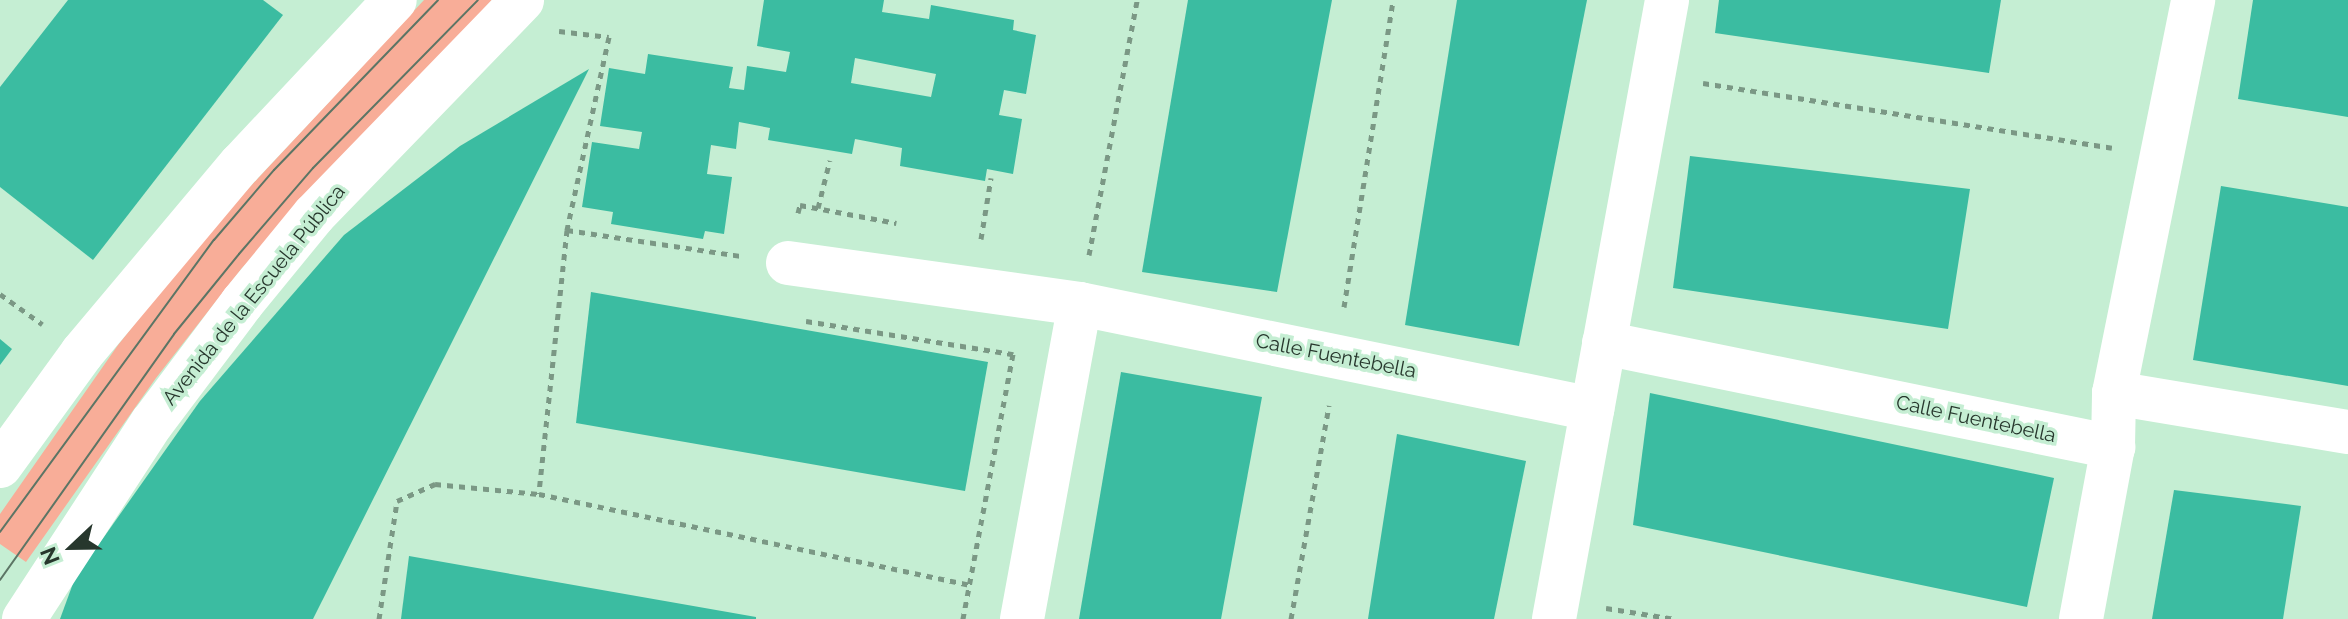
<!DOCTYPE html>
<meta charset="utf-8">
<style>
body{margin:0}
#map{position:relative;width:2348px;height:619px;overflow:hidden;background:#c5eed3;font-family:Raleway,sans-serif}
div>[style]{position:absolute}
.green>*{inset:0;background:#f8ad98}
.building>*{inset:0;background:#3bbca1}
.path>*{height:5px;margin-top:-2.5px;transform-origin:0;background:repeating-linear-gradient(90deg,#7b9885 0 6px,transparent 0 12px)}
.street>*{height:44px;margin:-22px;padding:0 22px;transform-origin:22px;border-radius:22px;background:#fff}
.secondary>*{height:44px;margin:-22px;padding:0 22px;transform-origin:22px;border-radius:22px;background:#fff}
.tram>*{height:2px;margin:-1px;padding:0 1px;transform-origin:1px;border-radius:1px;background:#5c7565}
span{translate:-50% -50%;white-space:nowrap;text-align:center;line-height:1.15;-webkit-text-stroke:7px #c5eed3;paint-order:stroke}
.street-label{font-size:20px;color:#27372d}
.north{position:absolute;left:32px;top:507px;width:80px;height:80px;-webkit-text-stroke:6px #c5eed3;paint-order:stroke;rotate:248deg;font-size:22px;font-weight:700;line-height:32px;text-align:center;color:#27372d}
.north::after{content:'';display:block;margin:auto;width:28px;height:36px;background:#27372d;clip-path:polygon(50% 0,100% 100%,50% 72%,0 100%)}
</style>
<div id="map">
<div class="green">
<i style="clip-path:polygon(424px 0,492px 0,242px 268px,156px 378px,26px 562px,0 544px,0 514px,118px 345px,206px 234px)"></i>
</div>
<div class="building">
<i style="clip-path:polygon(68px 0,263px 0,283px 15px,93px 260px,0 187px,0 87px)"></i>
<i style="clip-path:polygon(evenodd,764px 0,884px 0,882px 12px,929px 19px,931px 5px,1014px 20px,1013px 30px,1036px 35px,1026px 94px,1004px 90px,999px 115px,1022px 119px,1013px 174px,987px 169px,985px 181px,900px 166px,902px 148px,855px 139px,852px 154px,768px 140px,770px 128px,739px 122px,736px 149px,711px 145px,707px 174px,732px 177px,724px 234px,705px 231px,703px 239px,611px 224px,613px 212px,582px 207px,592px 142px,639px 149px,642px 132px,600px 126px,609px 68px,645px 74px,648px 54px,733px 67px,729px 88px,744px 90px,747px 66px,786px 72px,790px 52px,757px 46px,764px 0,855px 58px,936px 74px,931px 97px,851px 83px,855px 58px)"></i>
<i style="clip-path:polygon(1188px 0,1332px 0,1277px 292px,1142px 272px)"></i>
<i style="clip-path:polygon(1457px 0,1587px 0,1519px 346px,1405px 325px)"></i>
<i style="clip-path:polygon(1719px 0,2001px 0,1989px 73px,1715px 33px)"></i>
<i style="clip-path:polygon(2253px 0,2348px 0,2348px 117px,2238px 99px)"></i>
<i style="clip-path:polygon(589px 69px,313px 619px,60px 619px,75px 578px,200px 401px,344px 235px,460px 146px)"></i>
<i style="clip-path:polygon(1690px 156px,1970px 189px,1948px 329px,1673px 288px)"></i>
<i style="clip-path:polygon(2221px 186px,2348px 207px,2348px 386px,2193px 360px)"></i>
<i style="clip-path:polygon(591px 292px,988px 362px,965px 491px,576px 423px)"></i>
<i style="clip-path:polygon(0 339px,12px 349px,0 365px)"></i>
<i style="clip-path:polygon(1121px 372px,1262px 397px,1221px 619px,1079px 619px)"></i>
<i style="clip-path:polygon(1650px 393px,2054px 478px,2027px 607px,1633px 525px)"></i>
<i style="clip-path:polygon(1397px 434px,1526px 461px,1494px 619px,1368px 619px)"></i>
<i style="clip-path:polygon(2174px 490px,2301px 506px,2283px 619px,2152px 619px)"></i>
<i style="clip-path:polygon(409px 556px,756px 617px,756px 619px,401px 619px)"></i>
</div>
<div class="path">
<i style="left:559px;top:31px;width:50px;rotate:6.8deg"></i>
<i style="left:609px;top:37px;width:198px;rotate:102.3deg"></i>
<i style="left:567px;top:230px;width:175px;rotate:8.5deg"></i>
<i style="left:1703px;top:83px;width:414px;rotate:9deg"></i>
<i style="left:818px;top:208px;width:49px;rotate:-76deg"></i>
<i style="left:798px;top:213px;width:8px;rotate:-76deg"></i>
<i style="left:800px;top:205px;width:98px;rotate:10.6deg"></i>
<i style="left:567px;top:230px;width:265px;rotate:96.1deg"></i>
<i style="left:539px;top:494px;width:441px;rotate:11.9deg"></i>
<i style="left:981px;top:239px;width:62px;rotate:-80.7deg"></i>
<i style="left:1089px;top:255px;width:259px;rotate:-79.3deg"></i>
<i style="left:0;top:294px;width:52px;rotate:35.5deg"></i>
<i style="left:1344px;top:307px;width:311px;rotate:-80.9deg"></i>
<i style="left:806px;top:321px;width:210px;rotate:9.1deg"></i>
<i style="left:1013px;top:354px;width:270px;rotate:100.7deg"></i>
<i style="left:1606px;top:608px;width:70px;rotate:9.1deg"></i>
<i style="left:379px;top:619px;width:119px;rotate:-81.3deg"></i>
<i style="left:397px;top:501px;width:42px;rotate:-24.1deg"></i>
<i style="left:435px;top:484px;width:104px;rotate:5.5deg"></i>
<i style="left:1291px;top:619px;width:217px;rotate:-79.9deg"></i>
</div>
<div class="street">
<i style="left:788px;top:263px;width:295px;rotate:8deg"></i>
<i style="left:1080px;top:304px;width:523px;rotate:11.59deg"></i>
<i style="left:1604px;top:343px;width:520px;rotate:11.55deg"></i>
<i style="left:2114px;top:393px;width:237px;rotate:9.5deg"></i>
<i style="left:1022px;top:619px;width:320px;rotate:-79.6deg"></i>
<i style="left:1554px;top:619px;width:629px;rotate:-79.65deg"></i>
<i style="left:2081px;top:619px;width:175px;rotate:-79.5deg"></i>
<i style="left:2113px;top:447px;width:54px;rotate:-88.9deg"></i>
<i style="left:2114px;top:393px;width:401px;rotate:-78.6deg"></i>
</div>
<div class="secondary">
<i style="left:0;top:466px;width:140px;rotate:-54deg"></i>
<i style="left:82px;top:353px;width:246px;rotate:-50deg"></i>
<i style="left:240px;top:165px;width:226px;rotate:-46.8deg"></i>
<i style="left:24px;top:619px;width:234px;rotate:-56.9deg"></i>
<i style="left:152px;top:423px;width:150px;rotate:-53.1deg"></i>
<i style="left:242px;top:303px;width:114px;rotate:-50.7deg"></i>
<i style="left:314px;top:215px;width:299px;rotate:-45.9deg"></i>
</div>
<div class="tram">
<i style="left:0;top:532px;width:362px;rotate:-53.8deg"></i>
<i style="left:214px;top:240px;width:92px;rotate:-49.4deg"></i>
<i style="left:274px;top:170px;width:236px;rotate:-46deg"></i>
<i style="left:0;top:580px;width:301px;rotate:-54.7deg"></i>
<i style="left:174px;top:334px;width:103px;rotate:-50.9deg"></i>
<i style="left:239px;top:254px;width:113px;rotate:-49.3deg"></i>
<i style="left:313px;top:168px;width:235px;rotate:-45.5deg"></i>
</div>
<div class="street-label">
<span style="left:254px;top:295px;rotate:-51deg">Avenida de la Escuela Pública</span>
<span style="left:1336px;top:356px;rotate:11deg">Calle Fuentebella</span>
<span style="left:1976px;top:419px;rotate:12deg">Calle Fuentebella</span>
</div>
<div class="north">N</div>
</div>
